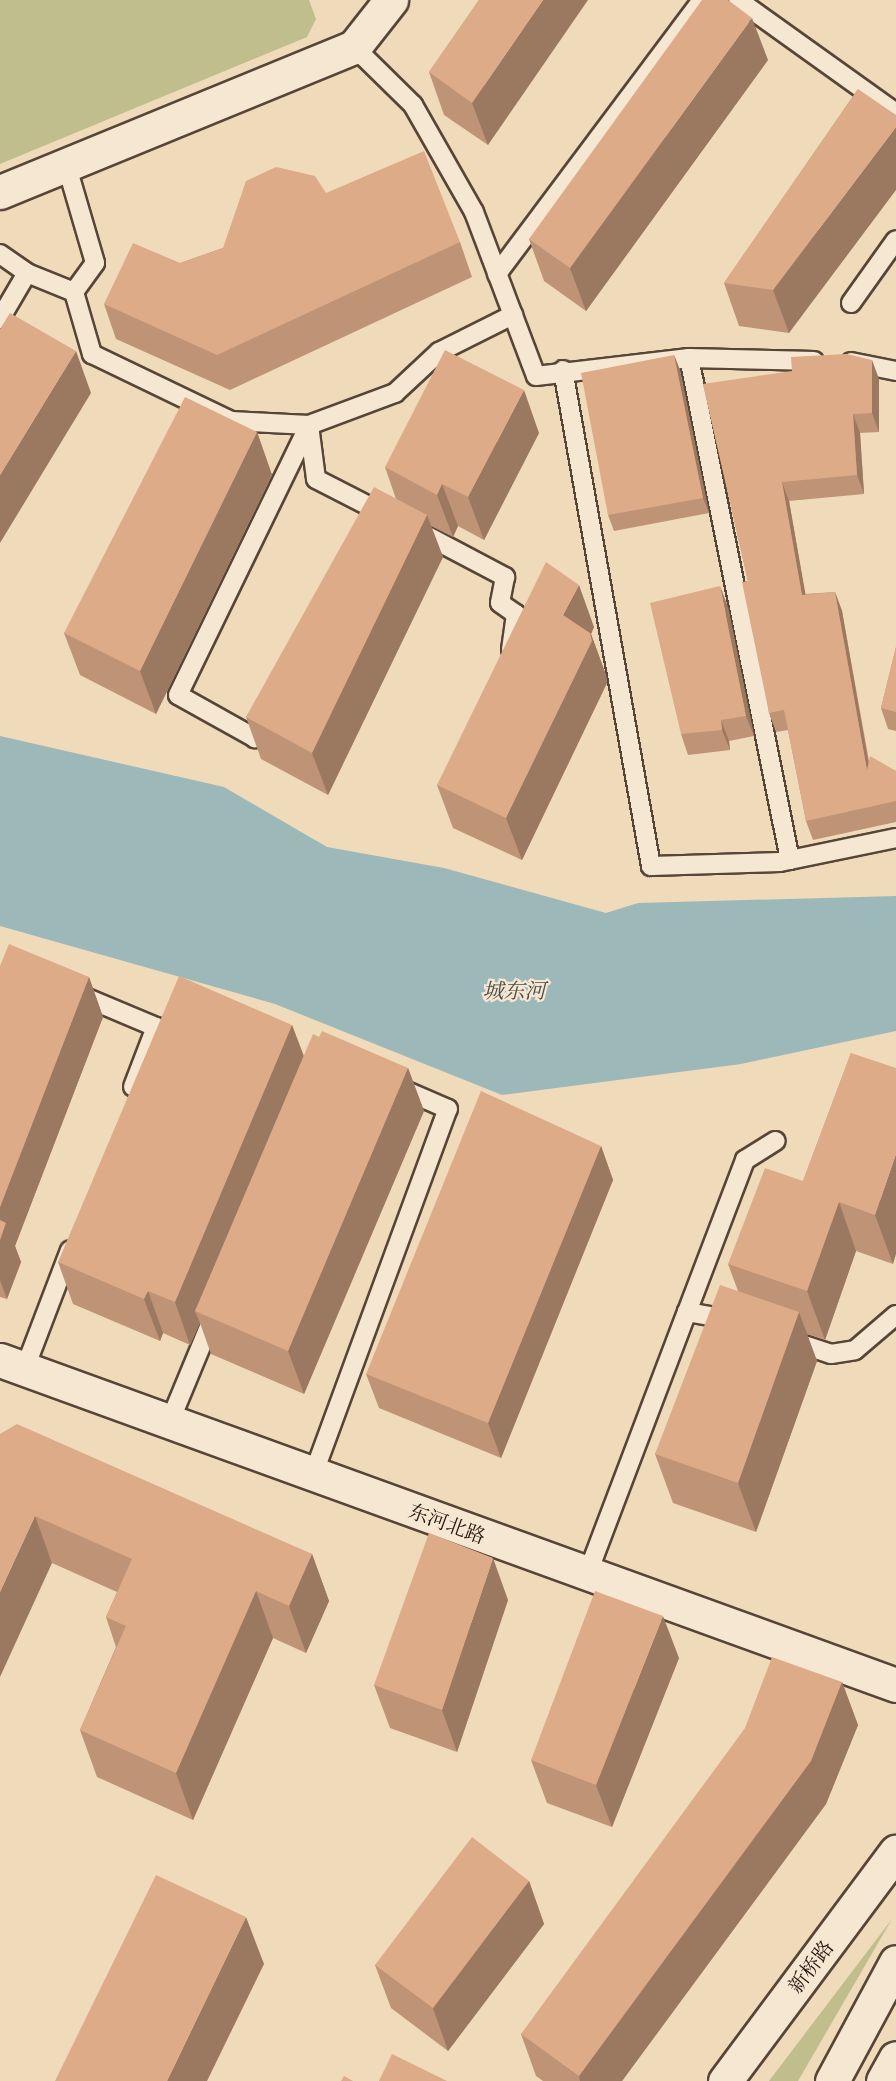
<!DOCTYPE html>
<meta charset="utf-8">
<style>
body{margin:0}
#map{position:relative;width:896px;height:2081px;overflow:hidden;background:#efdaba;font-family:"EB Garamond","Noto Serif SC",serif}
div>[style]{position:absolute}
.green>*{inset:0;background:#bfbe8c}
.water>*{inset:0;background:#9db8b9}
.roads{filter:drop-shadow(2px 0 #574537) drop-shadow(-2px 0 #574537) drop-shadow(0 2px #574537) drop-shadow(0 -2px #574537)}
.service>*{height:18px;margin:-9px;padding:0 9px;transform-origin:9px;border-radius:9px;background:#f5e7d2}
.minor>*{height:33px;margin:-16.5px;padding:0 16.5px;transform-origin:16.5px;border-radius:16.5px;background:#f5e7d2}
.tertiary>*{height:33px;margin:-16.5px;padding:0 16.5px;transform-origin:16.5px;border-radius:16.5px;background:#f5e7d2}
.wall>*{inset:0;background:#bf9376}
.shaded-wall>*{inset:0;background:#9b7860}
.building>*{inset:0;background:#deab89}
span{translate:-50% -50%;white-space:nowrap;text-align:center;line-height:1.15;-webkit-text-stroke:4.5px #f5e7d2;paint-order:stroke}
.street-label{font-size:20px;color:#24130b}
.water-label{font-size:21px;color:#4e4d48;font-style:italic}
</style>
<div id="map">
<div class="green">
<i style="clip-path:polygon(0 0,309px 0,316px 19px,307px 37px,0 164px)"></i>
<i style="clip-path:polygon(892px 1919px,798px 2081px,769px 2081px)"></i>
</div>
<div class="water">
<i style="clip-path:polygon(0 736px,224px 787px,327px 847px,444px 868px,606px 913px,638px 903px,896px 896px,896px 1031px,741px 1064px,502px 1095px,275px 1004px,0 926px)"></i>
</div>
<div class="roads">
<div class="service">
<i style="left:738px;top:0;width:194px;rotate:35.6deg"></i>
<i style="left:354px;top:47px;width:83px;rotate:44.5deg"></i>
<i style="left:413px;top:105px;width:123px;rotate:60.3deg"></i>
<i style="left:474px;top:212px;width:175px;rotate:69.3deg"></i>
<i style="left:536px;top:376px;width:154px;rotate:-6.7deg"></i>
<i style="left:689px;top:358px;width:125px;rotate:1.4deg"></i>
<i style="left:67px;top:167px;width:100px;rotate:73.7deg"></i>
<i style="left:95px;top:263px;width:36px;rotate:126deg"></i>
<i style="left:74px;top:292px;width:65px;rotate:73.8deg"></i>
<i style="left:92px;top:354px;width:154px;rotate:25.7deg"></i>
<i style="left:231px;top:421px;width:78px;rotate:2.9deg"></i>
<i style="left:309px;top:425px;width:92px;rotate:-20.4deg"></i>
<i style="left:395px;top:393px;width:60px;rotate:-43deg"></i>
<i style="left:439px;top:352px;width:83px;rotate:-26.6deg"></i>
<i style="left:0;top:254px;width:33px;rotate:35deg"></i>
<i style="left:27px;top:273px;width:51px;rotate:22deg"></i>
<i style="left:497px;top:274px;width:342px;rotate:-53.2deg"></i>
<i style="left:851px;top:303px;width:77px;rotate:-54.5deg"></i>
<i style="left:0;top:319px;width:53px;rotate:-59.6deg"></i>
<i style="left:689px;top:358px;width:512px;rotate:78.62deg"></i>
<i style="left:851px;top:362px;width:46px;rotate:11.3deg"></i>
<i style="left:563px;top:370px;width:504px;rotate:79.94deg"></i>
<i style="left:651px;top:866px;width:129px;rotate:-1.8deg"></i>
<i style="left:780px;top:862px;width:118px;rotate:-11.7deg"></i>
<i style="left:309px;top:425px;width:54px;rotate:82.6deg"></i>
<i style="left:316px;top:479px;width:79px;rotate:27.2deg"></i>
<i style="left:416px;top:530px;width:101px;rotate:27.8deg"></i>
<i style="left:505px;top:577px;width:26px;rotate:101deg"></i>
<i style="left:500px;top:603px;width:19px;rotate:35deg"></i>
<i style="left:516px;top:614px;width:36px;rotate:98deg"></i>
<i style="left:265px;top:720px;width:21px;rotate:119deg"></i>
<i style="left:255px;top:738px;width:88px;rotate:-150.8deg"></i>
<i style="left:178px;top:695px;width:300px;rotate:-64.1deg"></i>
<i style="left:75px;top:993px;width:88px;rotate:22.8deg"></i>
<i style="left:156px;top:1027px;width:64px;rotate:111deg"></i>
<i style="left:687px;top:1312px;width:163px;rotate:-69.1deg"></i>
<i style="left:745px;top:1160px;width:36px;rotate:-32deg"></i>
<i style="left:789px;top:1340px;width:44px;rotate:18.4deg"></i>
<i style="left:831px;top:1354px;width:24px;rotate:-9deg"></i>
<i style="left:855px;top:1350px;width:54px;rotate:-40.5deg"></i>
<i style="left:25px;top:1368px;width:126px;rotate:-69.1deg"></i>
<i style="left:170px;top:1421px;width:115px;rotate:-67.5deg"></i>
<i style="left:313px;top:1475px;width:390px;rotate:-69.8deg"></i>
<i style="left:448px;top:1109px;width:56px;rotate:-156.7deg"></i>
<i style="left:587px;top:1575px;width:281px;rotate:-69.2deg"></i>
<i style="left:687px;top:1312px;width:46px;rotate:10.1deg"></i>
</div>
<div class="minor">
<i style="left:0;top:192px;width:383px;rotate:-22.3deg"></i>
<i style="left:354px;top:47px;width:60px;rotate:-51.8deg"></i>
</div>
<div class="tertiary">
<i style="left:0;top:1360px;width:953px;rotate:19.94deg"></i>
<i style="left:725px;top:2081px;width:286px;rotate:-53.3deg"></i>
<i style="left:832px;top:2081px;width:135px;rotate:-61.7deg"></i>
<i style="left:883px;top:2081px;width:26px;rotate:-61deg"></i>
</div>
</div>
<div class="wall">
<i style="clip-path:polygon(479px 0,488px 145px,444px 115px,429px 72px)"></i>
<i style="clip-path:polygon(768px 60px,586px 311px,544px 281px,529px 239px)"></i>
<i style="clip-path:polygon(858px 89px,789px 333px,739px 326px,724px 283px)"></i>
<i style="clip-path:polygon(326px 193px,460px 242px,472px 277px,230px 390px,116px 339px,104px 304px,180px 263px,223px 248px)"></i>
<i style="clip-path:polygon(674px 355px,680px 370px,709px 513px,614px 531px,608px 515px)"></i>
<i style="clip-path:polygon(879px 379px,879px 432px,860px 433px,864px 494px,789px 501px,805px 594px,835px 592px,842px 611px,869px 761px,896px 771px,896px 822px,813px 840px,806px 821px,788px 730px,776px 732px,769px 713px,748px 581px,703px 384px)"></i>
<i style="clip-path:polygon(257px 432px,272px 475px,156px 714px,80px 675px,64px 633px)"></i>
<i style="clip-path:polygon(539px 433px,484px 540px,458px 526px,453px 537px,431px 526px,443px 557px,328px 795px,261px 759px,246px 717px,396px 499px,385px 467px)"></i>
<i style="clip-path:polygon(728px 607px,754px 736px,729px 741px,730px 750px,688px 755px,681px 734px)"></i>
<i style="clip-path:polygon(594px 627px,591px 634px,606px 675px,607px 683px,522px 860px,453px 828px,437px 785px)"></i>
<i style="clip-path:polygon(896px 647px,896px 731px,888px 729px,881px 708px)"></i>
<i style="clip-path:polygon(0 966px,89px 977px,103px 1017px,15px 1246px,21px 1262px,7px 1299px,0 1297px)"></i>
<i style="clip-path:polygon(292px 1025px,304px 1056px,408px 1068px,424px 1111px,304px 1394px,211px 1354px,200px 1323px,190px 1345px,163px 1333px,160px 1341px,73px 1304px,58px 1262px)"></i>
<i style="clip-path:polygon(851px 1053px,893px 1264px,856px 1251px,825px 1340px,807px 1334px,817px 1361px,756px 1532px,673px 1503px,655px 1454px,738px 1291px,728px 1264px,803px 1181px)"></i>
<i style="clip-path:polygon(601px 1146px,613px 1180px,501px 1458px,379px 1408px,366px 1374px)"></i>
<i style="clip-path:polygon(0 1434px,312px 1554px,329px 1601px,306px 1653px,273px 1638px,193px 1820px,97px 1777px,80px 1730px,116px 1647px,106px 1617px,117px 1592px,52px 1563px)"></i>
<i style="clip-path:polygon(508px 1600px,457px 1752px,390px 1728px,374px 1685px)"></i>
<i style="clip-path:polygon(679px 1658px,612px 1827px,547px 1803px,531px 1760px)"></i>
<i style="clip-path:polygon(842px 1682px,858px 1725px,826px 1804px,622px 2081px,543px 2081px,536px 2076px,521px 2034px)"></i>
<i style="clip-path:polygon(529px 1881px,544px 1924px,448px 2051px,391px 2008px,375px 1965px)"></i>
</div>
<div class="shaded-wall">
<i style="clip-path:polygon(543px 0,588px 0,488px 145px,472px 103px)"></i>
<i style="clip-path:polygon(752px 18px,768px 60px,586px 311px,570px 268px)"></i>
<i style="clip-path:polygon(896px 127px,896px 190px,789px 333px,773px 290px)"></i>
<i style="clip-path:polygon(76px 351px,91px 393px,0 543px,0 475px)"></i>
<i style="clip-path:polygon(674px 355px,680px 370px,709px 513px,703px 498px)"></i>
<i style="clip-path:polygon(872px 360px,879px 379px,879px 432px,872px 413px)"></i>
<i style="clip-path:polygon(524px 390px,539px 433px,484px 540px,468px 497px)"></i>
<i style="clip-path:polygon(853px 414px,860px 433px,864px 494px,857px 475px)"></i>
<i style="clip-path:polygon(257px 432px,272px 475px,156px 714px,140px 671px)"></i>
<i style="clip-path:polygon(782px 482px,789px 501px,809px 614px,802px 595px)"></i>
<i style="clip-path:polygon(442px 484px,458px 526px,453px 537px,437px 495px)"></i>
<i style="clip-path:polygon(427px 515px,443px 557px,328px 795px,312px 753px)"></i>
<i style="clip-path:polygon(579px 585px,594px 627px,591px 634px,606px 675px,607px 683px,522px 860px,506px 818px,563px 615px)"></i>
<i style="clip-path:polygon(720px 586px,728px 607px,754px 736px,746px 716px)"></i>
<i style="clip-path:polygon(835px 592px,842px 611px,873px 789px,867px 770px)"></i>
<i style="clip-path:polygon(721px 720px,729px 741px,730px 750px,722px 730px)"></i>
<i style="clip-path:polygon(89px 977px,103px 1017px,15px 1246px,21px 1262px,7px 1299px,0 1280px,0 1207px)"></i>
<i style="clip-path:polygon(292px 1025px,308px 1068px,195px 1311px,200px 1323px,190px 1345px,175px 1302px)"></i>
<i style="clip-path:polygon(408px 1068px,424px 1111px,304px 1394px,288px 1351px)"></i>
<i style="clip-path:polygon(601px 1146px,613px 1180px,501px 1458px,488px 1423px)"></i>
<i style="clip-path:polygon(896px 1154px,896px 1254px,893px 1264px,875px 1215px)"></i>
<i style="clip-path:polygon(839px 1202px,856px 1251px,825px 1340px,807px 1291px)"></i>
<i style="clip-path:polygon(148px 1291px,163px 1333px,160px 1341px,144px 1299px)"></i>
<i style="clip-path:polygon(799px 1312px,817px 1361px,756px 1532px,738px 1483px)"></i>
<i style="clip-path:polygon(35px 1516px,52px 1563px,0 1677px,0 1592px)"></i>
<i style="clip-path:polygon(312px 1554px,329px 1601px,306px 1653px,289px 1606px)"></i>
<i style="clip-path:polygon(493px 1558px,508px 1600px,457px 1752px,442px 1710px)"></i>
<i style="clip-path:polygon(256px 1591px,273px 1638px,193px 1820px,176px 1773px)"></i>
<i style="clip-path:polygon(663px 1616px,679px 1658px,612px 1827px,596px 1785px)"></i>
<i style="clip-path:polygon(842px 1682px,858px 1725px,826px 1804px,622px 2081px,580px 2081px,579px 2076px)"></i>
<i style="clip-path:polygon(529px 1881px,544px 1924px,448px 2051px,433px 2008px)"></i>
<i style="clip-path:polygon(246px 1917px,264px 1964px,207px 2081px,167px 2081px)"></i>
</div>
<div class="building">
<i style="clip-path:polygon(479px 0,543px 0,472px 103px,429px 72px)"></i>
<i style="clip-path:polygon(702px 0,728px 0,752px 18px,570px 268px,529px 239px)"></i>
<i style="clip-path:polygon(858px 89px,896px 115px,896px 127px,773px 290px,724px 283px)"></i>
<i style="clip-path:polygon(424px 151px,460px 242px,217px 355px,104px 304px,133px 243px,180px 263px,223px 248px,246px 181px,276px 167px,315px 176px,326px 193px)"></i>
<i style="clip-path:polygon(10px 313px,76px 351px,0 475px,0 329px)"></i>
<i style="clip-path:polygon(445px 350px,524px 390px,468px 497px,442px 484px,437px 495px,385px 467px)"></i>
<i style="clip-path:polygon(847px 354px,872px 360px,872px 413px,853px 414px,857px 475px,782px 482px,802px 595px,835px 592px,867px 770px,870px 756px,896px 771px,896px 801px,806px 821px,784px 710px,769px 713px,742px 582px,748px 581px,703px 384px,792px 371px,791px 357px)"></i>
<i style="clip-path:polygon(674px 355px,703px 498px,608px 515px,581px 373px)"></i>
<i style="clip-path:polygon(185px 397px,257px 432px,140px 671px,64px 633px)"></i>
<i style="clip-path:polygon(374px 487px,427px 515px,312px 753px,246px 717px)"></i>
<i style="clip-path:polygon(546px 562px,579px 585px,563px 615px,590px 633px,592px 641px,506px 818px,437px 785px)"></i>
<i style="clip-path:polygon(720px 586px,746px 716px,721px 720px,722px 730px,681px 734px,650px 603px)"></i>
<i style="clip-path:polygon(896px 647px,896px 712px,881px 708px)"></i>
<i style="clip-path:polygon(9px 944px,89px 977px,0 1207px,0 966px)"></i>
<i style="clip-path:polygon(179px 976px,292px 1025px,175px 1302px,148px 1291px,144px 1299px,58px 1262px)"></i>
<i style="clip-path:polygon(322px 1031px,408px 1068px,288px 1351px,195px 1311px,313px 1034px,319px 1037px)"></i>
<i style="clip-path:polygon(851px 1053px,896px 1068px,896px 1154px,875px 1215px,839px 1202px,807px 1291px,728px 1264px,765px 1168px,803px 1181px)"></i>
<i style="clip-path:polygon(481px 1091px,601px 1146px,488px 1423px,366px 1374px)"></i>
<i style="clip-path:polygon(0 1220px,6px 1223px,0 1240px)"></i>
<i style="clip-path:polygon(720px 1285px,799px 1312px,738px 1483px,655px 1454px)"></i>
<i style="clip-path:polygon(17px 1424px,312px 1554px,289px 1606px,256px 1591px,176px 1773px,80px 1730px,126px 1626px,106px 1617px,132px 1559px,35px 1516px,0 1592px,0 1434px)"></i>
<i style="clip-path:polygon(429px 1533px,493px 1558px,442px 1710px,374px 1685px)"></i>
<i style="clip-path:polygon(595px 1591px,663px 1616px,596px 1785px,531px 1760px)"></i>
<i style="clip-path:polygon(772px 1657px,842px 1682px,811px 1761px,579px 2076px,521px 2034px,745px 1728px)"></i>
<i style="clip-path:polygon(472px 1837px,529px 1881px,433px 2008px,375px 1965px)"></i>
<i style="clip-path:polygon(156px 1875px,246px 1917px,167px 2081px,55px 2081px)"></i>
<i style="clip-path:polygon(392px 2054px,447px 2081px,379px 2081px)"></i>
<i style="clip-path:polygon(344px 2076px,353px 2081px,341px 2081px)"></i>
</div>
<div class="street-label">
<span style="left:447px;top:1524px;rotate:20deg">东河北路</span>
<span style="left:811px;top:1967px;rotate:-53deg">新桥路</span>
</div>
<div class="water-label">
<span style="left:514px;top:991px">城东河</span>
</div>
</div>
